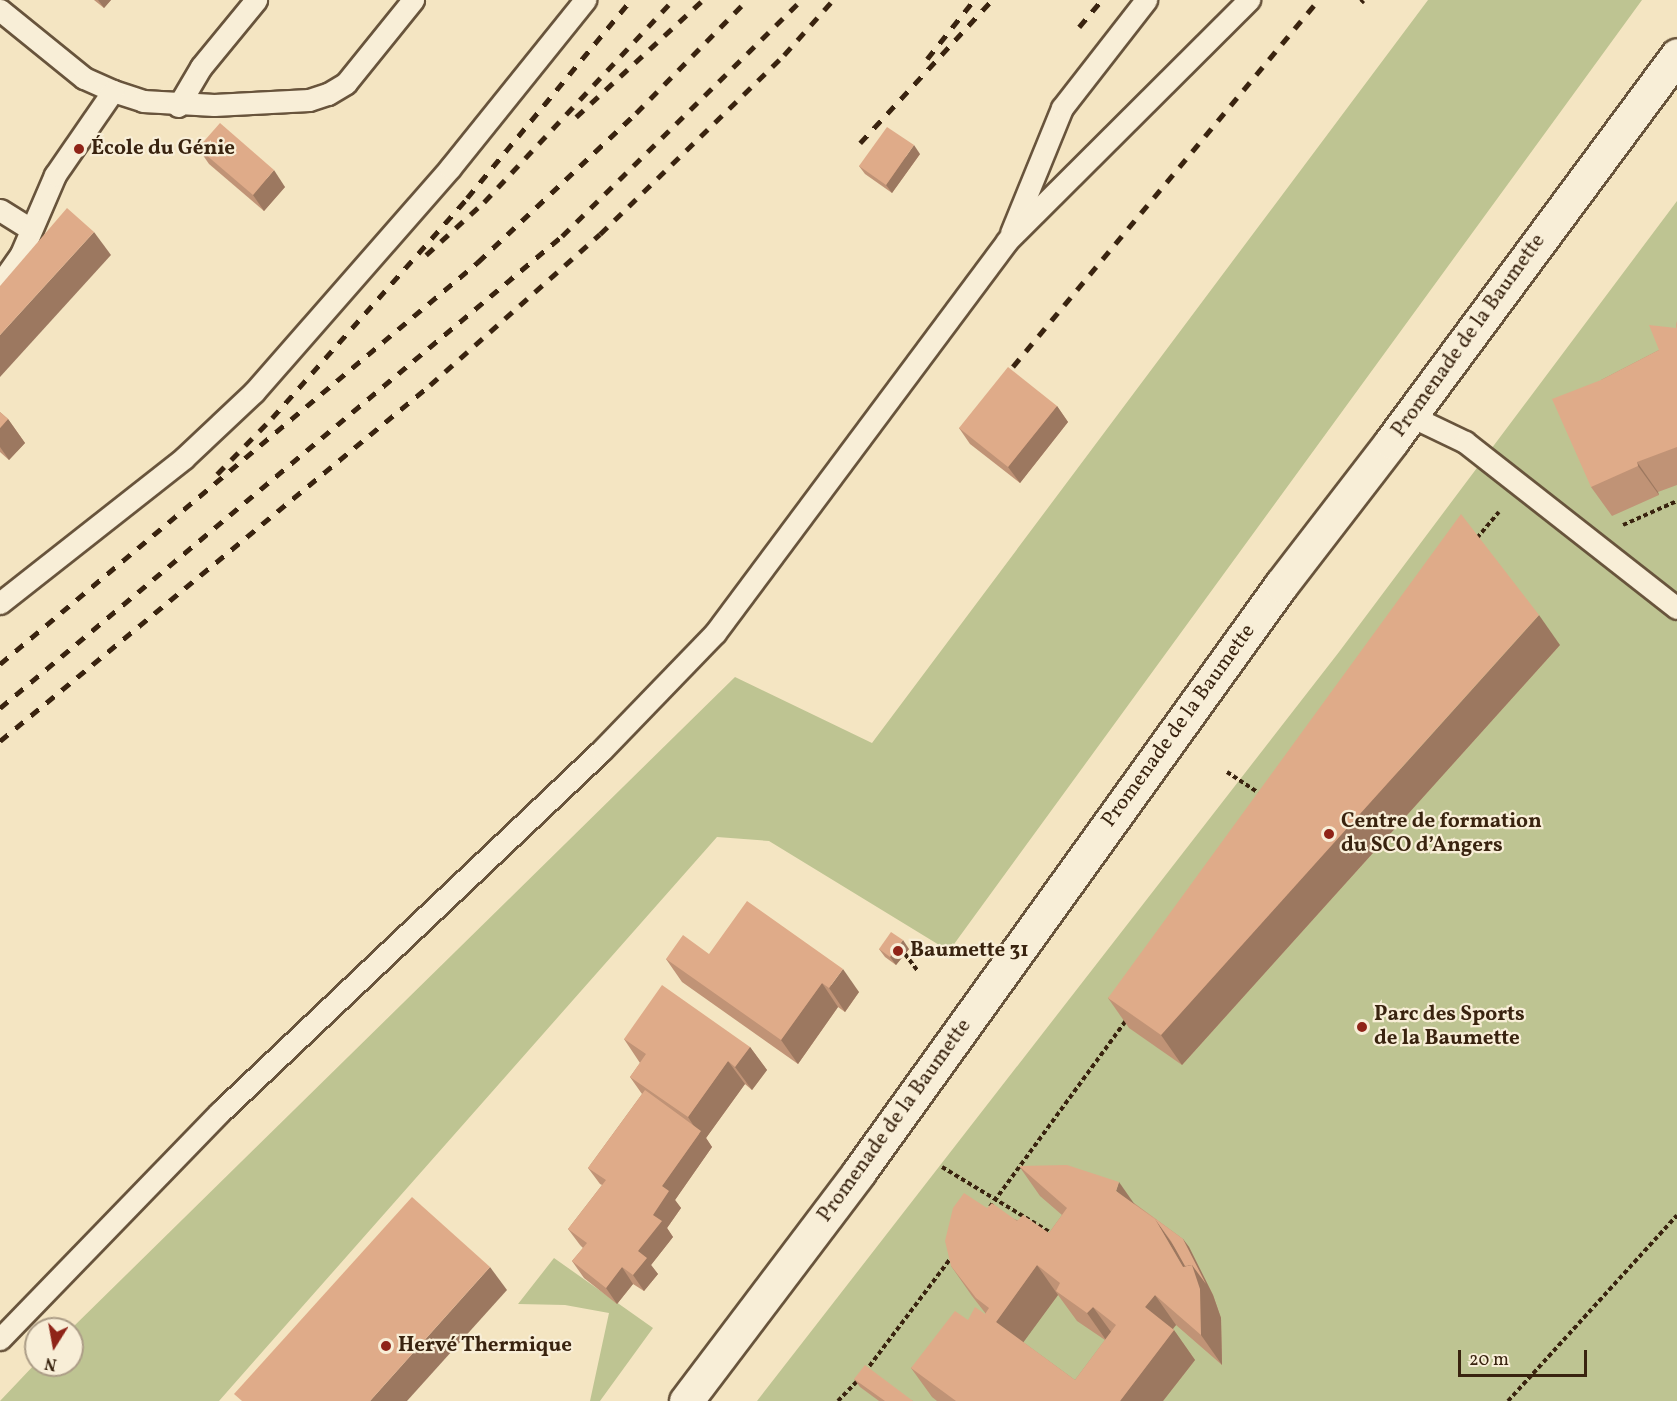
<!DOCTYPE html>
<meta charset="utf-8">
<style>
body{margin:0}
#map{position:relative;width:1677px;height:1401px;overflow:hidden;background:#f4e5c2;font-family:Vollkorn,serif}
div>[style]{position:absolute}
.green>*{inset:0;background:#bec492}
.path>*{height:4px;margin-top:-2px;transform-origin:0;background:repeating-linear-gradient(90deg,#39230f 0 4.5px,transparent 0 7.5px)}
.roads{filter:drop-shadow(2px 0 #68543c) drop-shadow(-2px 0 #68543c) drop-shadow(0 2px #68543c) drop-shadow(0 -2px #68543c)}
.lane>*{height:21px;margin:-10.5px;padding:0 10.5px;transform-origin:10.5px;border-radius:10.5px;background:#f8eed7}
.secondary>*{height:33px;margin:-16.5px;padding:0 16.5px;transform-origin:16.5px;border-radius:16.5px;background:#f8eed7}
.rail>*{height:4.5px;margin-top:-2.25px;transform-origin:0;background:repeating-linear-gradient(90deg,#39230f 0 10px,transparent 0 20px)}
.wall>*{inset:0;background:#c09376}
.shaded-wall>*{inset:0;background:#9c7860}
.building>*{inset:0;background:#dfab89}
.dots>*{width:16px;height:16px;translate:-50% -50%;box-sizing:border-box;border:3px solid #f8eed7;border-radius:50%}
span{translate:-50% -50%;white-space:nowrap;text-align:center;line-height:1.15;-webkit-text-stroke:4.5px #f8eed7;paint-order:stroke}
.poi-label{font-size:21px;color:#39230f;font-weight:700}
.left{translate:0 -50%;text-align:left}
.street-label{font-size:21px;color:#39230f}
.north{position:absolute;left:24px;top:1317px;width:60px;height:60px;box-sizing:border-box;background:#f8eed7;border:2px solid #ac9d87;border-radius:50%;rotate:191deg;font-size:16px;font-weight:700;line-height:24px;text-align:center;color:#39230f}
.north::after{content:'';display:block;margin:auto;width:21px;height:27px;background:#8f2418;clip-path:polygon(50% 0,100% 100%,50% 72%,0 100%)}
.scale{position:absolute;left:1458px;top:1350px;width:129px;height:27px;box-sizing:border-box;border:3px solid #39230f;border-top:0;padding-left:8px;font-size:18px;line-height:21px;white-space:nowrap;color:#39230f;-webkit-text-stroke:4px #f8eed7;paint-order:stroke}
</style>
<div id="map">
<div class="green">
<i style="clip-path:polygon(1428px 0,1642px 0,949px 951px,769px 841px,717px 837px,219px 1401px,0 1401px,36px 1363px,72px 1365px,71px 1329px,735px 677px,872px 743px)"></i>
<i style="clip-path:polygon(1677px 201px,1677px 1401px,757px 1401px,1339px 652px)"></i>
<i style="clip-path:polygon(554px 1258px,653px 1328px,600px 1401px,590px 1401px,609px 1313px,565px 1305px,518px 1304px)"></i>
</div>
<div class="path">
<i style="left:1623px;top:525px;width:59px;rotate:-24deg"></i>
<i style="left:1477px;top:538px;width:34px;rotate:-50deg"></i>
<i style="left:1227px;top:772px;width:42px;rotate:33.3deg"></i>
<i style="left:905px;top:954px;width:20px;rotate:53deg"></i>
<i style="left:942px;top:1167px;width:127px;rotate:31.2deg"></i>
<i style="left:990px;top:1207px;width:233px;rotate:-53.9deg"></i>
<i style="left:865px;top:1372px;width:143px;rotate:-53deg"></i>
<i style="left:838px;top:1401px;width:29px;rotate:-46deg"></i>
<i style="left:1508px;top:1401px;width:251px;rotate:-47.7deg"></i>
</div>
<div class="roads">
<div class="lane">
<i style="left:0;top:10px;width:108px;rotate:39deg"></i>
<i style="left:84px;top:78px;width:32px;rotate:24deg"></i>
<i style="left:113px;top:91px;width:32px;rotate:18deg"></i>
<i style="left:143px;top:101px;width:71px;rotate:3.2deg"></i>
<i style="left:214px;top:105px;width:95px;rotate:-3deg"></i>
<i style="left:309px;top:100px;width:20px;rotate:-18deg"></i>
<i style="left:328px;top:94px;width:21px;rotate:-31deg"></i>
<i style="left:346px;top:83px;width:107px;rotate:-51.1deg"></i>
<i style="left:178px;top:106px;width:45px;rotate:-59.5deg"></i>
<i style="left:201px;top:67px;width:87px;rotate:-50.6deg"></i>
<i style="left:0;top:210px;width:34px;rotate:32deg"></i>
<i style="left:1011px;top:233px;width:135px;rotate:-67.8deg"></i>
<i style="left:1062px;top:108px;width:137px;rotate:-52.1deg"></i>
<i style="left:0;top:284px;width:37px;rotate:-55deg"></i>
<i style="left:21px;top:254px;width:86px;rotate:-66.7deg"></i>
<i style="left:55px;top:175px;width:102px;rotate:-55.4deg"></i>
<i style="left:1411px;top:416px;width:60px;rotate:25.7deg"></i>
<i style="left:1465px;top:442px;width:269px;rotate:38.1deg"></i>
<i style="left:0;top:603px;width:234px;rotate:-38.2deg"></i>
<i style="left:184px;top:458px;width:96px;rotate:-43.3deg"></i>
<i style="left:254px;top:392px;width:298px;rotate:-48.8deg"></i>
<i style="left:450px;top:168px;width:216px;rotate:-51.2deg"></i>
<i style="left:0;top:1339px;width:316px;rotate:-45.9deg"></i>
<i style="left:220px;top:1112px;width:526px;rotate:-43.46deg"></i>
<i style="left:602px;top:750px;width:163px;rotate:-46deg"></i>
<i style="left:715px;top:633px;width:489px;rotate:-53.3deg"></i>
<i style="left:1007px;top:241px;width:342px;rotate:-44.9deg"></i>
</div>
<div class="secondary">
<i style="left:686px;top:1401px;width:287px;rotate:-52.9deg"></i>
<i style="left:859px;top:1172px;width:723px;rotate:-54.29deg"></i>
<i style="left:1281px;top:585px;width:180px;rotate:-52.4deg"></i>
<i style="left:1391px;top:442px;width:481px;rotate:-53.5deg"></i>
</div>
</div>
<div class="rail">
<i style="left:1361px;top:2px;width:3px;rotate:-45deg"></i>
<i style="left:1079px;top:27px;width:35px;rotate:-50deg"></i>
<i style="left:927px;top:59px;width:75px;rotate:-51.5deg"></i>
<i style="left:576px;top:117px;width:173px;rotate:-42.7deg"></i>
<i style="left:860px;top:143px;width:195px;rotate:-47.3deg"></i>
<i style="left:426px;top:255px;width:79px;rotate:-42.4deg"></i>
<i style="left:484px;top:202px;width:277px;rotate:-46.9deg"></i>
<i style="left:1000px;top:382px;width:497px;rotate:-50.2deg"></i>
<i style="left:217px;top:474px;width:78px;rotate:-45.5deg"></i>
<i style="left:272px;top:418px;width:294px;rotate:-48.4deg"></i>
<i style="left:467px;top:198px;width:257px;rotate:-50.4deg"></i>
<i style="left:0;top:664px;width:625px;rotate:-40.06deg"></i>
<i style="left:478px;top:262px;width:217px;rotate:-43.3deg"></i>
<i style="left:636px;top:113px;width:158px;rotate:-45.5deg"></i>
<i style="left:0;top:708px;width:734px;rotate:-40.03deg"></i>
<i style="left:562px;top:236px;width:336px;rotate:-44.6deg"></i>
<i style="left:0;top:741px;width:558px;rotate:-39.62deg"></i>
<i style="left:430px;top:385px;width:227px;rotate:-41.6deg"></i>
<i style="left:600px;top:234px;width:257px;rotate:-44.2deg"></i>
<i style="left:784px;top:55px;width:74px;rotate:-48.3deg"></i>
</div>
<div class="wall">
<i style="clip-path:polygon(94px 0,111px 0,104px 8px)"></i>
<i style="clip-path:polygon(198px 148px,285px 187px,264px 211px,209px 164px)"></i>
<i style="clip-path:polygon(920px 154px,892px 193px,865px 174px,859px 166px)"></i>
<i style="clip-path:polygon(1677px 321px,1677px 485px,1658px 492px,1659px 495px,1612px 516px,1591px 487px,1601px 380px,1659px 350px,1676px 328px)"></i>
<i style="clip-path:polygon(1057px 406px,1068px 422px,1020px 483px,970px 444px,959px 428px)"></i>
<i style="clip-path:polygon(0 412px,8px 419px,25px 443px,9px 460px,0 452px)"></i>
<i style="clip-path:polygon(1560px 645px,1182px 1065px,1129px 1028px,1108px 998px)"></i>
<i style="clip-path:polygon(879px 949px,909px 949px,896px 965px,885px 957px)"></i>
<i style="clip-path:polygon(709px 954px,859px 992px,845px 1012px,838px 1007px,798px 1064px,682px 982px,666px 959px)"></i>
<i style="clip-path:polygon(624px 1039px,750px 1047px,767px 1070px,752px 1090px,745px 1084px,706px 1138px,712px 1147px,675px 1200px,681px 1208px,667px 1228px,673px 1237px,651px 1265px,658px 1274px,644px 1291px,633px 1284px,617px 1304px,584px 1278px,572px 1261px,583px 1248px,580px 1245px,568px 1229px,602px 1185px,600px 1184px,588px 1168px,642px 1094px,630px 1077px,640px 1063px)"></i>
<i style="clip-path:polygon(evenodd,1019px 1166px,1134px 1203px,1183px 1239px,1189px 1247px,1213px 1295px,1221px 1318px,1222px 1365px,1176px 1325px,1173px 1329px,1195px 1360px,1163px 1401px,937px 1401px,932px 1397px,911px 1368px,968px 1320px,986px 1314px,972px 1296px,951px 1266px,987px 1208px,1049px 1233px,1062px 1215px,1040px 1196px,1019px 1166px,1058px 1295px,1077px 1321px,1105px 1340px,1075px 1380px,1023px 1342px,1058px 1295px)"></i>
<i style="clip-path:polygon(854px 1379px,913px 1401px,879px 1401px,860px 1387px)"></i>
</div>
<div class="shaded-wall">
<i style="clip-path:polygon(98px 0,111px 0,104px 8px)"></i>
<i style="clip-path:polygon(914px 145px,920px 154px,892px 193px,886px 185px)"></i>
<i style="clip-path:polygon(274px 170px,285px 187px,264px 211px,253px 195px)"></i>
<i style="clip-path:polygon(94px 232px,111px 255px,0 377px,0 335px)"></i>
<i style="clip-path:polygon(1057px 406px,1068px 422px,1020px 483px,1008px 467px)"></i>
<i style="clip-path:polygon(8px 419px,25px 443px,9px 460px,0 447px,0 428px)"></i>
<i style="clip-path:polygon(1637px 462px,1658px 492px,1659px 495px,1638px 466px)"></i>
<i style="clip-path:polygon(1539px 615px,1560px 645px,1182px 1065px,1161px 1035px)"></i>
<i style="clip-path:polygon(903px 940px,909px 949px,896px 965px,890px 957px)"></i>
<i style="clip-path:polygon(843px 969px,859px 992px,845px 1012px,829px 988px)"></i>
<i style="clip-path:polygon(822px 983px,838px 1007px,798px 1064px,781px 1040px)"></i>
<i style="clip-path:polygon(750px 1047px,767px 1070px,752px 1090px,735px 1067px)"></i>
<i style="clip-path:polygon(728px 1061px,745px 1084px,706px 1138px,712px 1147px,675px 1200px,681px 1208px,667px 1228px,673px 1237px,651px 1265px,658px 1274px,644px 1291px,633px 1275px,638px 1251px,653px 1215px,662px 1186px,699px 1134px,688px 1117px)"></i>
<i style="clip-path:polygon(1119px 1182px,1140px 1212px,1116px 1191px)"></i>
<i style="clip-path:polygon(1155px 1219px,1176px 1249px,1199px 1288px,1183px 1267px)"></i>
<i style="clip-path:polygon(1183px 1239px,1189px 1247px,1213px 1295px,1221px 1318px,1222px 1365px,1201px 1335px)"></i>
<i style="clip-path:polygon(1037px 1265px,1058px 1295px,1017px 1351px,996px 1322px)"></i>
<i style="clip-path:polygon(490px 1267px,507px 1290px,407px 1401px,370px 1401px)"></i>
<i style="clip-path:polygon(622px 1267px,633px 1284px,617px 1304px,606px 1288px)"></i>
<i style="clip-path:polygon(1155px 1295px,1176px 1325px,1166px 1337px,1145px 1307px)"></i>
<i style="clip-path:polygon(1093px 1307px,1114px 1336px,1108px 1343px,1087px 1313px)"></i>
<i style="clip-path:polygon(1174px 1330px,1195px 1360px,1163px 1401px,1120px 1401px)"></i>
</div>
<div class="building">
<i style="clip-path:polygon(220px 123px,274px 170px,253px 195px,198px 148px)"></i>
<i style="clip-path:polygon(887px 127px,914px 145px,886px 185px,859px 166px)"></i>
<i style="clip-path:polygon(67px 208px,94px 232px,0 335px,0 286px)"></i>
<i style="clip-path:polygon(1677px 321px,1677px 447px,1637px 462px,1638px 466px,1591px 487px,1552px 399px,1601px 380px,1659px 350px,1649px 325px,1676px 328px)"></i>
<i style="clip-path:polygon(1008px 367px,1057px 406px,1008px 467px,959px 428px)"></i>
<i style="clip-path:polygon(0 412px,8px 419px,0 428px)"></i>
<i style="clip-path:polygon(1461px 514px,1539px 615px,1161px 1035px,1108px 998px)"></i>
<i style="clip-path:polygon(747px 901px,843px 969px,829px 988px,822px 983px,781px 1040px,666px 959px,683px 935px,709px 954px)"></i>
<i style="clip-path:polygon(891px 932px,903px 940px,890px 957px,879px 949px)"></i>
<i style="clip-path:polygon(662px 985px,750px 1047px,735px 1067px,728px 1061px,688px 1117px,630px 1077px,646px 1054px,624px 1039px)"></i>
<i style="clip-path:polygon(645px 1090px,701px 1131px,662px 1186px,669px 1191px,653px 1215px,662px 1221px,638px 1251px,647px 1258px,633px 1275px,622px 1267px,606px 1288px,572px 1261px,587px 1243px,568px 1229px,606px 1180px,588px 1168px)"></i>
<i style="clip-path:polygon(evenodd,1067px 1165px,1119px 1182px,1116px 1191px,1155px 1219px,1183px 1267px,1192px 1265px,1200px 1289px,1201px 1335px,1155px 1295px,1145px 1307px,1174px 1330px,1120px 1401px,956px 1401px,911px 1368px,955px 1311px,968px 1320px,975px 1307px,985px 1314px,989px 1308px,976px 1298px,951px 1266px,945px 1241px,953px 1208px,964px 1193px,987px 1208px,992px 1203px,1017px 1221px,1023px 1215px,1049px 1233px,1067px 1208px,1019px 1166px,1067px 1165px,1037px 1265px,1060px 1283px,1056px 1291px,1087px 1313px,1093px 1307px,1116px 1325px,1075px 1380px,996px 1322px,1037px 1265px)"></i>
<i style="clip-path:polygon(412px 1197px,490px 1267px,370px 1401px,242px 1401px,234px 1394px)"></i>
<i style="clip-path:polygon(1134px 1203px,1183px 1239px,1206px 1284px,1192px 1265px,1185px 1266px,1171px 1241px,1155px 1219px)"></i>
<i style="clip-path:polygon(865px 1365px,913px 1401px,885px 1401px,854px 1379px)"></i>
</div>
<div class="dots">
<i style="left:79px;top:149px;background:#8f2418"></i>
<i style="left:1329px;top:834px;background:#8f2418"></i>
<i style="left:898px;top:951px;background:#8f2418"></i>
<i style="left:1362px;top:1027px;background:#8f2418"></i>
<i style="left:386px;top:1346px;background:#8f2418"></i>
</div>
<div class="poi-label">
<span class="left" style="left:91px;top:149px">École du Génie</span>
<span class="left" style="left:1341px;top:834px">Centre de formation<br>du SCO d’Angers</span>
<span class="left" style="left:910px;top:951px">Baumette 31</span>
<span class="left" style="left:1374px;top:1027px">Parc des Sports<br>de la Baumette</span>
<span class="left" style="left:398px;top:1346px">Hervé Thermique</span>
</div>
<div class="street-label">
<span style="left:1469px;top:336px;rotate:-54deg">Promenade de la Baumette</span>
<span style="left:1179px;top:726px;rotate:-54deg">Promenade de la Baumette</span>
<span style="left:895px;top:1121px;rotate:-54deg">Promenade de la Baumette</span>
</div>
<div class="north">N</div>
<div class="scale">20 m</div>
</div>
